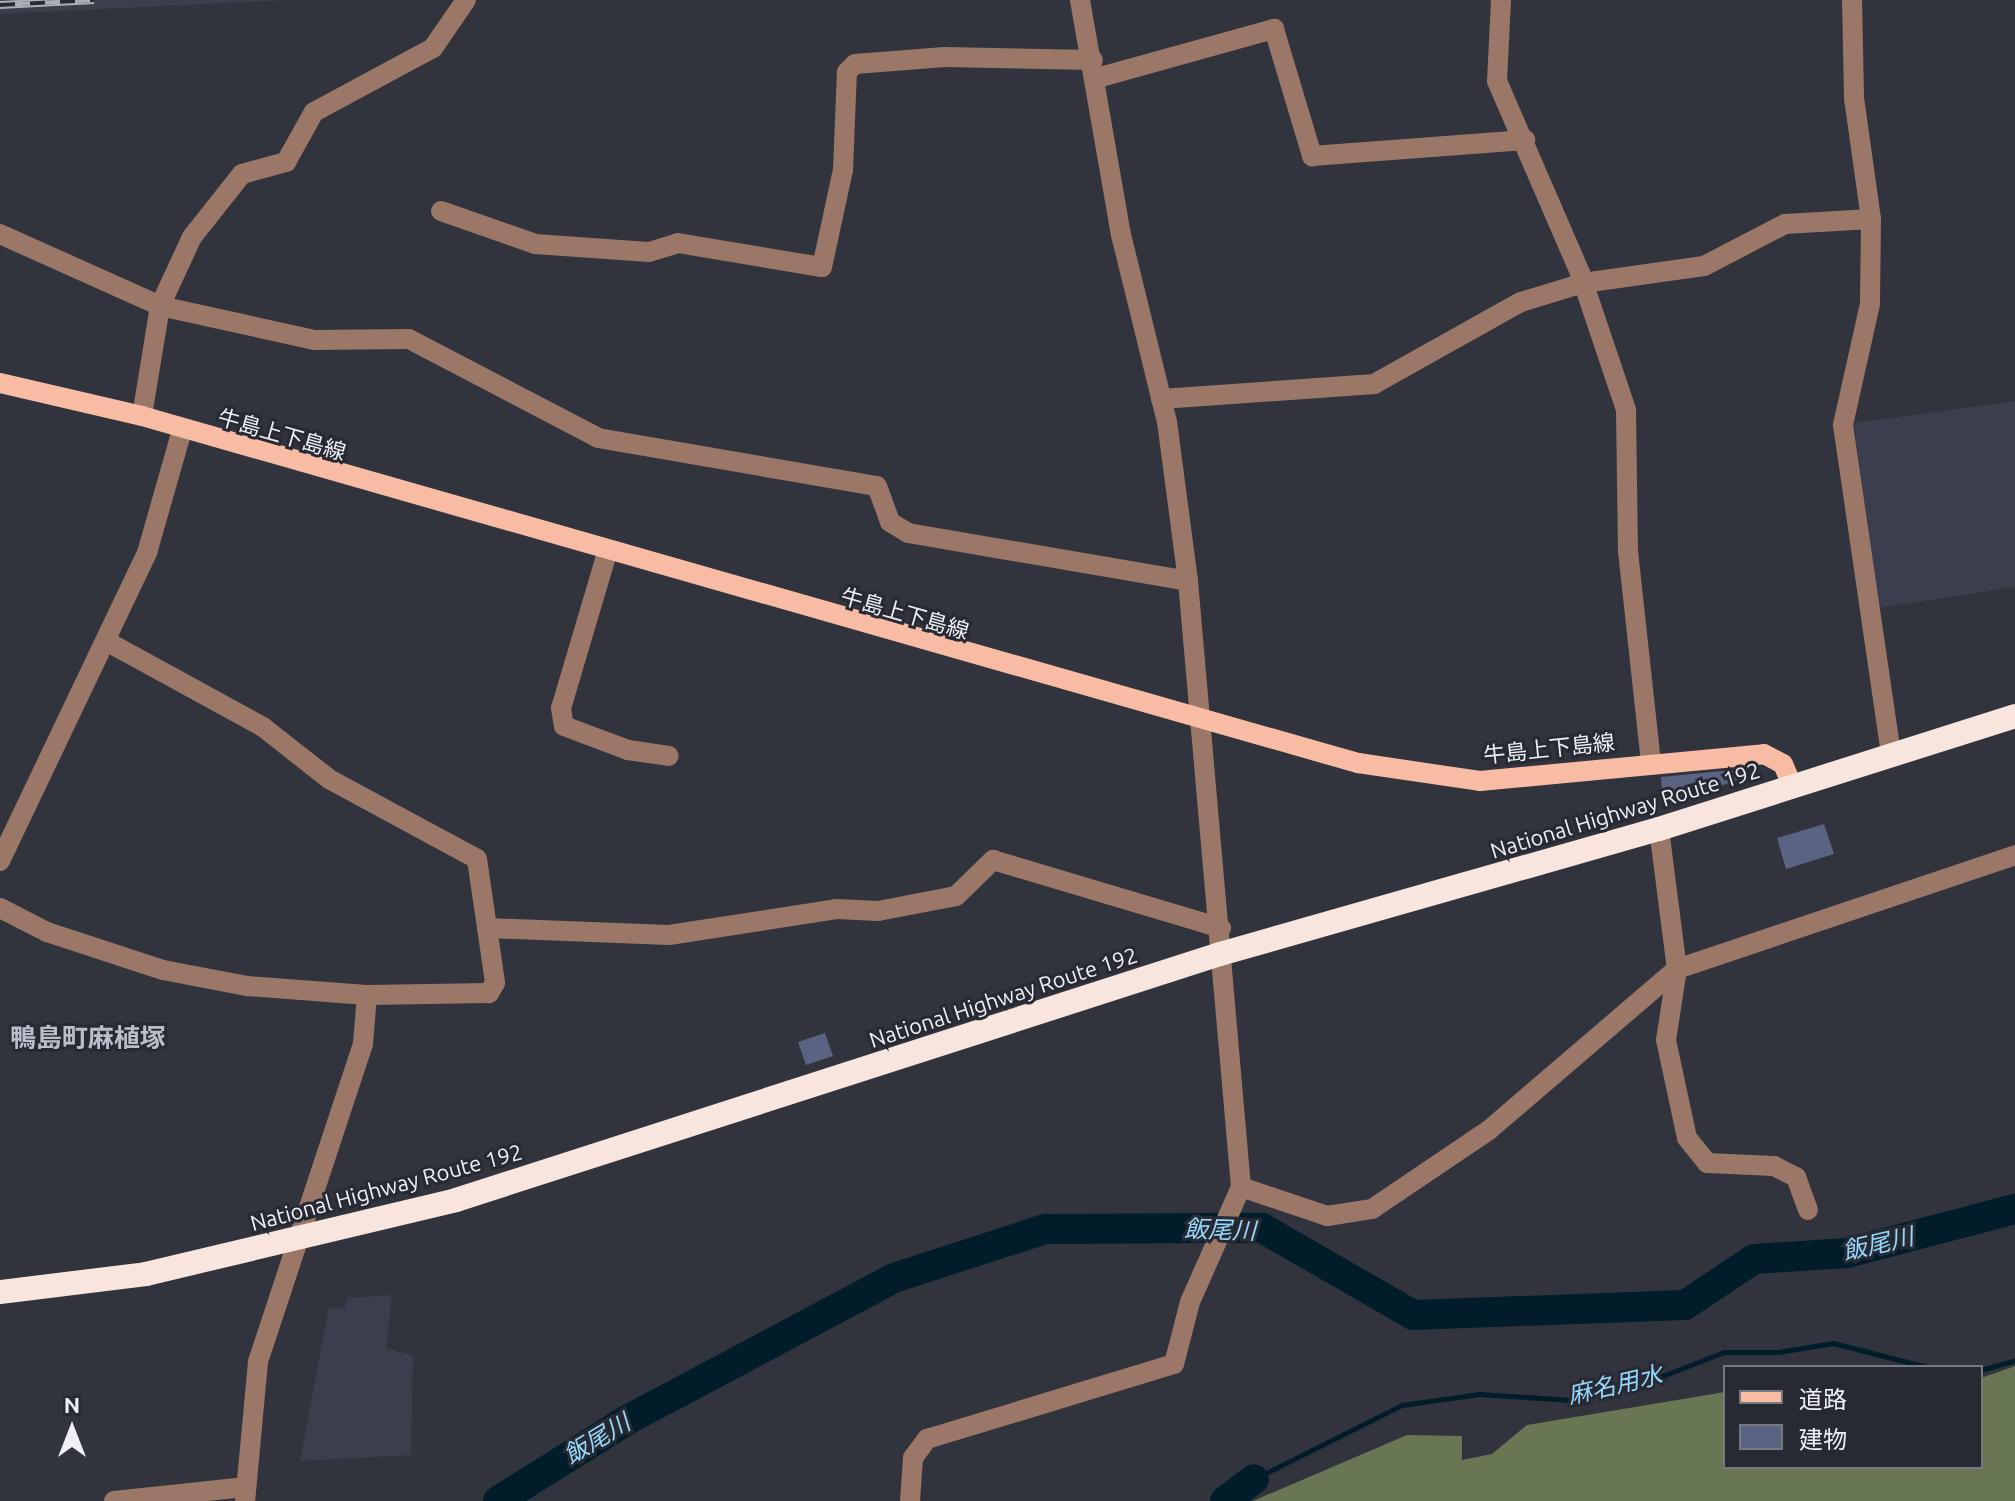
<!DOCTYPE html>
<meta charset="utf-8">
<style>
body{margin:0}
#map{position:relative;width:2015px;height:1501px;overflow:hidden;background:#32343d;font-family:Ubuntu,"Noto Sans JP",sans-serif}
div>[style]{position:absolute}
.built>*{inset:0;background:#3b3e4c}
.forest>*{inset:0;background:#697654}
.stream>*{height:5px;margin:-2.5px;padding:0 2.5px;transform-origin:2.5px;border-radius:2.5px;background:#011d2a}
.river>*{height:30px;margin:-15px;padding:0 15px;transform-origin:15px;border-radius:15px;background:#011d2a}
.building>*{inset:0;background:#5b6383}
.minor>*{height:20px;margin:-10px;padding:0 10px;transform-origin:10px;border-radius:10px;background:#9b7768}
.major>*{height:20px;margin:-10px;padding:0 10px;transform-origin:10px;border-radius:10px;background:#f8bca4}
.highway>*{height:24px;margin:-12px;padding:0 12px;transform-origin:12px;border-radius:12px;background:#f8e5de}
.rail>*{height:8px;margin-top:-4px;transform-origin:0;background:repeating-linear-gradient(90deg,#282a33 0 15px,#adafb6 0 30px);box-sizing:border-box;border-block:2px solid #adafb6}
span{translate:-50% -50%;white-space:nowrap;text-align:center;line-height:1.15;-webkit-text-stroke:6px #282a33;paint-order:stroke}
.street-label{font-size:22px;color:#edeff5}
.water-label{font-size:24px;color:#96d8fc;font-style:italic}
.quarter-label{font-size:26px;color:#bbbeca;font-weight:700}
.legend{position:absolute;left:1723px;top:1365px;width:260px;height:104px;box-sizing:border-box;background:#282a33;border:2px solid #777981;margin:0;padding:10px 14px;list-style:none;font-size:24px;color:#edeff5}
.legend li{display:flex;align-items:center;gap:16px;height:40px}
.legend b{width:40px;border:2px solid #777981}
.north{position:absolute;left:32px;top:1389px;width:80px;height:80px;-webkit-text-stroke:6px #282a33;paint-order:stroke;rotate:0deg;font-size:22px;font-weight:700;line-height:32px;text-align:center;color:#edeff5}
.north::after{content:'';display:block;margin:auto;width:28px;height:36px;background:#edeff5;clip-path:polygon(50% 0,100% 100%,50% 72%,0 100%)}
</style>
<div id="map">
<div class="built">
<i style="clip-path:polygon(0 0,289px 0,0 14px)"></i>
<i style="clip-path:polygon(2015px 401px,2015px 587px,1879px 608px,1854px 423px)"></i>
<i style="clip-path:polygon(392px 1295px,386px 1348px,413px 1356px,411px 1455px,300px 1461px,329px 1307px,344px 1309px,348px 1298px)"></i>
</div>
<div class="forest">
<i style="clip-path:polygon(2015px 1366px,2015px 1501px,1253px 1501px,1407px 1435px,1462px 1436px,1462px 1460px,1492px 1454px,1527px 1425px,1725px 1392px,1725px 1467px,1981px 1467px,1981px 1378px)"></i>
</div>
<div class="stream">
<i style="left:1981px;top:1370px;width:35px;rotate:-16deg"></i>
<i style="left:1254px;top:1479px;width:165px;rotate:-26.6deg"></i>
<i style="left:1402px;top:1405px;width:78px;rotate:-8.1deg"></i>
<i style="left:1479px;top:1394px;width:93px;rotate:3.7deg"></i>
<i style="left:1572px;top:1400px;width:88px;rotate:-14.5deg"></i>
<i style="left:1657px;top:1378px;width:72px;rotate:-21.2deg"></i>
<i style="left:1724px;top:1352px;width:54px"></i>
<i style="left:1778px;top:1352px;width:56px;rotate:-9.3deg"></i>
<i style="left:1833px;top:1343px;width:97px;rotate:14.3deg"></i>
</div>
<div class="river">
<i style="left:498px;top:1501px;width:152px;rotate:-32.1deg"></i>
<i style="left:627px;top:1420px;width:302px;rotate:-28deg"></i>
<i style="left:894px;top:1278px;width:159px;rotate:-18deg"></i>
<i style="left:1045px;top:1229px;width:217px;rotate:-0.3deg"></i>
<i style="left:1262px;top:1228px;width:174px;rotate:29.9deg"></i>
<i style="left:1413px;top:1315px;width:272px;rotate:-2.1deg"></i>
<i style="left:1685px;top:1305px;width:83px;rotate:-33.7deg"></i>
<i style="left:1754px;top:1259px;width:93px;rotate:-3.7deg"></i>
<i style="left:1847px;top:1253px;width:174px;rotate:-14.7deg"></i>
<i style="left:1225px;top:1501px;width:36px;rotate:-37deg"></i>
</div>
<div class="building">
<i style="clip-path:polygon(1733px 770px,1738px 780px,1663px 805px,1661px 777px)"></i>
<i style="clip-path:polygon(1824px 824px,1834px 854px,1786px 869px,1777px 838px)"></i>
<i style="clip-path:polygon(825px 1033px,833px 1056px,806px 1065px,798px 1042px)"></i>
</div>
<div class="minor">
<i style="left:1501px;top:0;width:81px;rotate:92.8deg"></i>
<i style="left:1497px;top:81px;width:209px;rotate:66.6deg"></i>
<i style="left:1580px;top:273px;width:145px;rotate:71.4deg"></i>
<i style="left:1626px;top:410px;width:141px;rotate:89.2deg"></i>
<i style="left:1628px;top:551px;width:212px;rotate:83.8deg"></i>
<i style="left:1852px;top:0;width:98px;rotate:88.8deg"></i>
<i style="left:1854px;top:98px;width:122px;rotate:82deg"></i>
<i style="left:1871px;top:219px;width:85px;rotate:90.7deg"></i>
<i style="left:1870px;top:304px;width:124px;rotate:102.6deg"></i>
<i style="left:1843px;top:425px;width:333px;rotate:81.7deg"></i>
<i style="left:1097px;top:78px;width:184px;rotate:-15.5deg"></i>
<i style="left:1274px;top:29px;width:133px;rotate:73.3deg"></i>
<i style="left:1312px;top:156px;width:214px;rotate:-4.3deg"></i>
<i style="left:441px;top:211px;width:100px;rotate:19.3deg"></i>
<i style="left:535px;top:244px;width:114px;rotate:4deg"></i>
<i style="left:649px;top:252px;width:30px;rotate:-17deg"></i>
<i style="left:678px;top:243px;width:146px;rotate:9.5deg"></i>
<i style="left:822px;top:267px;width:99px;rotate:-77.8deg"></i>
<i style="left:843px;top:170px;width:98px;rotate:-87.7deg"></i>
<i style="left:847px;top:72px;width:11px;rotate:-45deg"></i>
<i style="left:855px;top:64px;width:90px;rotate:-4.4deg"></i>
<i style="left:945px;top:57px;width:148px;rotate:1.2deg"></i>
<i style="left:0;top:234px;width:175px;rotate:24.2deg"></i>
<i style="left:160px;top:306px;width:158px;rotate:12.4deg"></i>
<i style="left:314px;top:340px;width:95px;rotate:-0.6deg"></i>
<i style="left:409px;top:339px;width:213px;rotate:27.6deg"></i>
<i style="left:598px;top:438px;width:283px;rotate:9.8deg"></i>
<i style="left:877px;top:486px;width:38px;rotate:70deg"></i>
<i style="left:890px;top:522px;width:21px;rotate:31deg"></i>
<i style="left:908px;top:533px;width:284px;rotate:9.7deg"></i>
<i style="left:1161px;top:399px;width:214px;rotate:-4deg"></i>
<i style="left:1374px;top:384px;width:168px;rotate:-29.2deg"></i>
<i style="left:1521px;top:302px;width:65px;rotate:-17deg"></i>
<i style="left:1583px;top:283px;width:122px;rotate:-8deg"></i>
<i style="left:1704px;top:266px;width:91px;rotate:-27.4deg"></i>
<i style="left:1785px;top:224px;width:86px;rotate:-3.3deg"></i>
<i style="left:142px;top:416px;width:111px;rotate:-80.7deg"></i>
<i style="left:160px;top:306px;width:76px;rotate:-65.1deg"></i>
<i style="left:192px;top:237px;width:80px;rotate:-51.6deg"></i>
<i style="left:242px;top:174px;width:46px;rotate:-15.3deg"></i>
<i style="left:286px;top:162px;width:57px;rotate:-60.8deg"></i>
<i style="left:314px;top:112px;width:135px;rotate:-28.3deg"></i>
<i style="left:433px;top:48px;width:58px;rotate:-55.5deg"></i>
<i style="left:607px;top:553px;width:162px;rotate:106.5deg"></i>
<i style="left:561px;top:708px;width:18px;rotate:81deg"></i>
<i style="left:564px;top:726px;width:68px;rotate:20.6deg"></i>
<i style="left:628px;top:750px;width:41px;rotate:8.3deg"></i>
<i style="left:106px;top:641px;width:179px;rotate:28.7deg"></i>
<i style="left:263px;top:727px;width:84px;rotate:38.2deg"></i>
<i style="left:329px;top:779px;width:168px;rotate:28.4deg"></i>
<i style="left:477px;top:859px;width:125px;rotate:81.7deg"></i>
<i style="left:495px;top:983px;width:12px;rotate:121deg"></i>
<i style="left:489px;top:993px;width:122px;rotate:179.1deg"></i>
<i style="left:1659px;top:829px;width:141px;rotate:82.7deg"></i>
<i style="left:1677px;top:969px;width:72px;rotate:98.8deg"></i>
<i style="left:1666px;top:1040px;width:100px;rotate:77.9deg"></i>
<i style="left:1687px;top:1138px;width:32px;rotate:51deg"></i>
<i style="left:1707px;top:1163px;width:67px;rotate:2.6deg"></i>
<i style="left:1774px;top:1166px;width:25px;rotate:27deg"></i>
<i style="left:1796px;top:1177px;width:35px;rotate:70deg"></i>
<i style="left:0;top:861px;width:341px;rotate:-64.5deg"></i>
<i style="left:147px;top:553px;width:128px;rotate:-74.1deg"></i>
<i style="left:0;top:908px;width:53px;rotate:27.1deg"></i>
<i style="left:47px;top:932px;width:122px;rotate:18.1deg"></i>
<i style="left:163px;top:970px;width:86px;rotate:10.8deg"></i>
<i style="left:247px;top:986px;width:120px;rotate:4.3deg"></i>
<i style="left:367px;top:995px;width:49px;rotate:94.7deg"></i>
<i style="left:363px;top:1044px;width:335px;rotate:108.3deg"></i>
<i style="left:258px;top:1362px;width:140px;rotate:95.3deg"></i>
<i style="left:487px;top:928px;width:182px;rotate:2.2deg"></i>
<i style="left:669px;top:935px;width:169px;rotate:-8.8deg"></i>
<i style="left:836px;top:909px;width:42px;rotate:2.7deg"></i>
<i style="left:878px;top:911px;width:79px;rotate:-10.9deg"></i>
<i style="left:956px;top:896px;width:52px;rotate:-44.2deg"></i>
<i style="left:993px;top:860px;width:238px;rotate:16.6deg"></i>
<i style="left:1241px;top:1187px;width:91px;rotate:18.6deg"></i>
<i style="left:1327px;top:1216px;width:46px;rotate:-8.8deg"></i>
<i style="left:1372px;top:1209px;width:141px;rotate:-34deg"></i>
<i style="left:1489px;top:1130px;width:248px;rotate:-40.6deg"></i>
<i style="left:1677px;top:969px;width:357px;rotate:-18.6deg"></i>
<i style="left:114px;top:1501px;width:133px;rotate:-6.1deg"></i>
<i style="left:910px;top:1501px;width:43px;rotate:-86deg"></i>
<i style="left:913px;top:1458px;width:24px;rotate:-54deg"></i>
<i style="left:927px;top:1439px;width:258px;rotate:-16.9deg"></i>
<i style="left:1174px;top:1364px;width:64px;rotate:-75.5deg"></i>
<i style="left:1190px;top:1302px;width:126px;rotate:-66.1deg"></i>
<i style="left:1241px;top:1187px;width:608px;rotate:-95deg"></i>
<i style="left:1188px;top:581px;width:160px;rotate:-97.5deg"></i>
<i style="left:1167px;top:422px;width:193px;rotate:-103.8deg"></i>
<i style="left:1121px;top:235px;width:239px;rotate:-99.9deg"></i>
</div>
<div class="major">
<i style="left:0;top:383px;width:146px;rotate:13.1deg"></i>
<i style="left:142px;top:416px;width:1265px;rotate:15.93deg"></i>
<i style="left:1358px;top:763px;width:123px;rotate:8.4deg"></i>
<i style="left:1480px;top:781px;width:285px;rotate:-5.4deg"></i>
<i style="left:1764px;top:754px;width:21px;rotate:28deg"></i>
<i style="left:1783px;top:764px;width:25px;rotate:67deg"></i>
</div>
<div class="highway">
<i style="left:0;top:1292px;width:147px;rotate:-7deg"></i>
<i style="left:146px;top:1274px;width:319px;rotate:-13.4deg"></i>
<i style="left:456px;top:1200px;width:803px;rotate:-17.85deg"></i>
<i style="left:1220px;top:954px;width:456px;rotate:-15.9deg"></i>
<i style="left:1659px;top:829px;width:374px;rotate:-17.6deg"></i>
</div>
<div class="rail">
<i style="left:0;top:5px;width:94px;rotate:-3deg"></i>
</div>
<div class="street-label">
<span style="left:282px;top:434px;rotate:16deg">牛島上下島線</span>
<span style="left:905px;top:613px;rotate:16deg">牛島上下島線</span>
<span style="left:1549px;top:748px;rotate:-6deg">牛島上下島線</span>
<span style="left:1625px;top:810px;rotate:-17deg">National Highway Route 192</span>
<span style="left:1003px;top:997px;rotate:-18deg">National Highway Route 192</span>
<span style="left:386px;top:1187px;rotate:-15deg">National Highway Route 192</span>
</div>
<div class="water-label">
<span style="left:1220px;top:1230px;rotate:2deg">飯尾川</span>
<span style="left:1878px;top:1244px;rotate:-13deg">飯尾川</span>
<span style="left:1615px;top:1385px;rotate:-13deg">麻名用水</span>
<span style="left:597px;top:1439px;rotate:-31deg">飯尾川</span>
</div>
<div class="quarter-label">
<span style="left:88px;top:1038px">鴨島町麻植塚</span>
</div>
<ul class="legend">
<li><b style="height:10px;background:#f8bca4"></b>道路</li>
<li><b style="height:22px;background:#5b6383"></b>建物</li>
</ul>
<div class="north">N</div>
</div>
